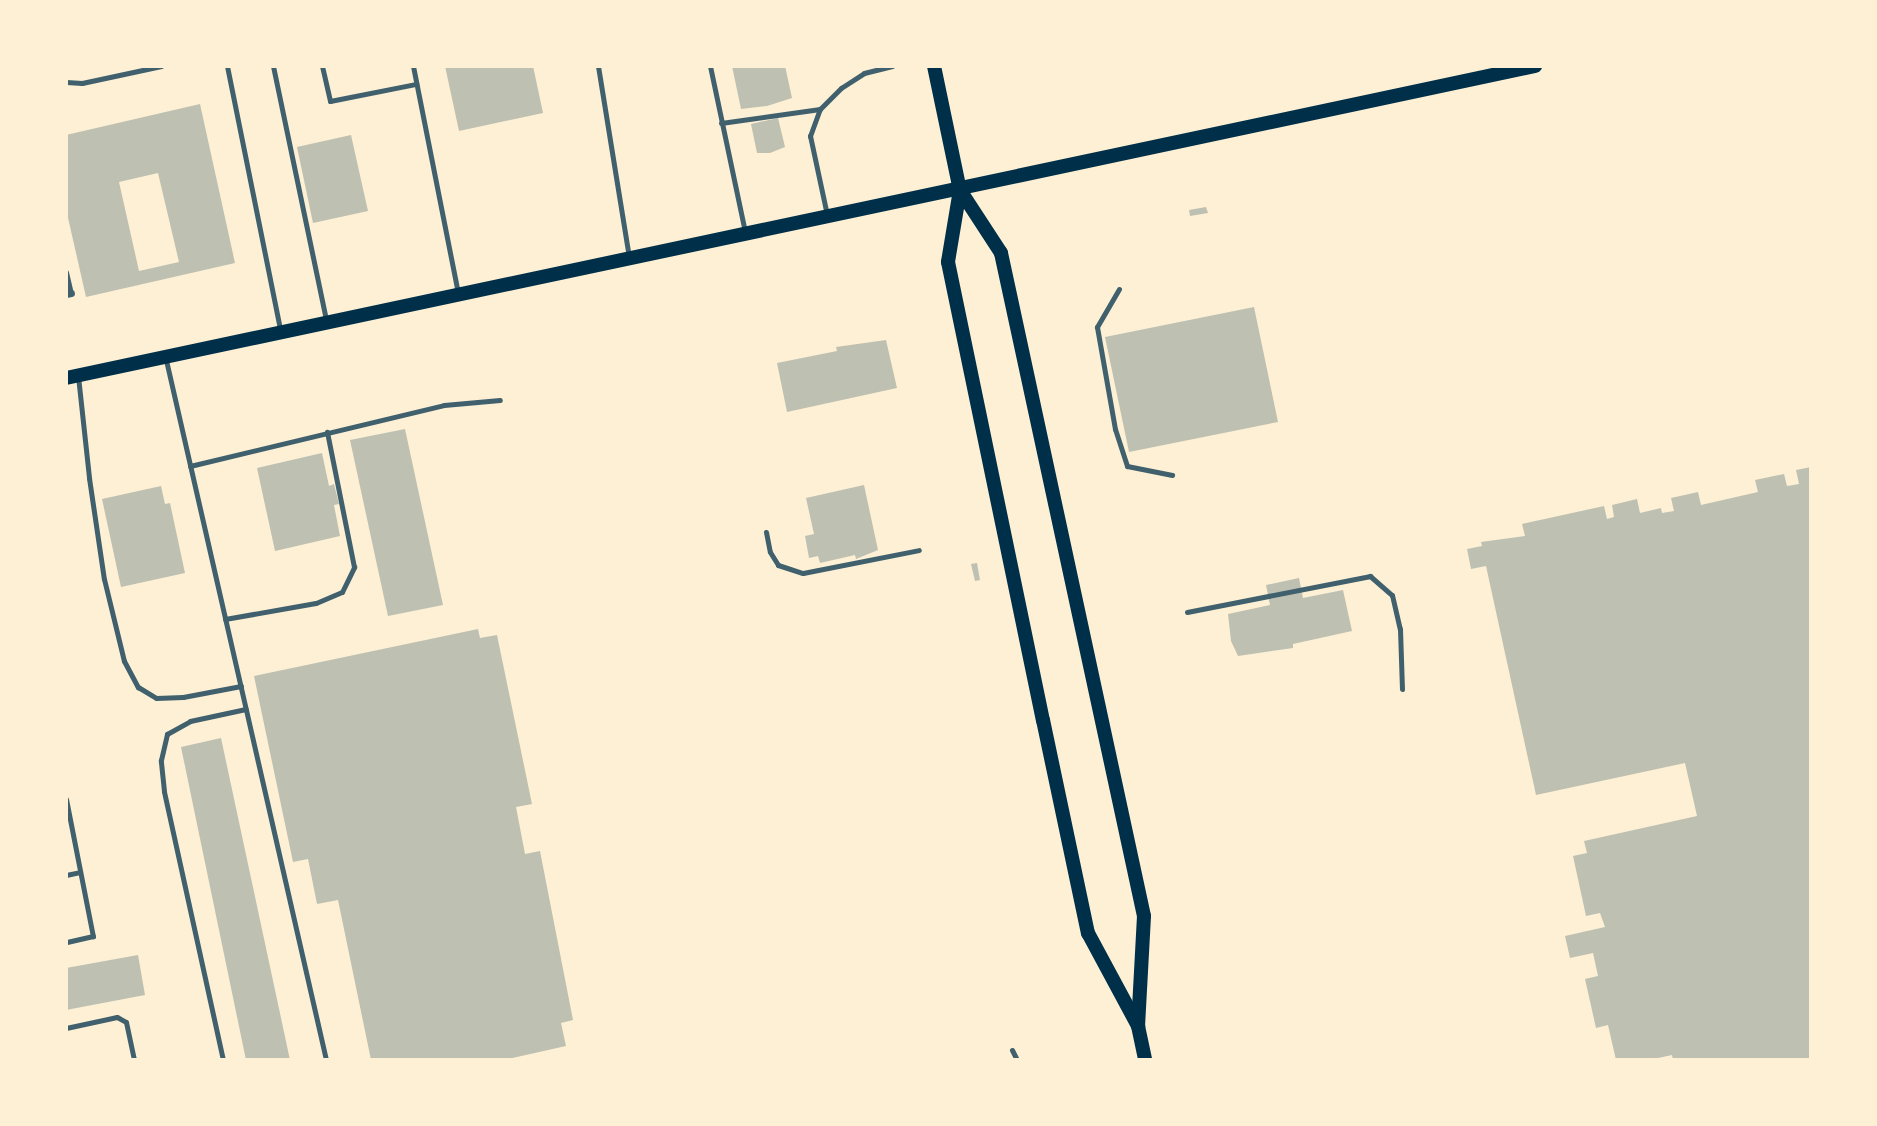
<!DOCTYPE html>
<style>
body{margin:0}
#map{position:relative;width:1877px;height:1126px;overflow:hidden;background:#fdf0d5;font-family:Barlow,sans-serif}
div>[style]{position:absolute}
.building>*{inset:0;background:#bec0b2}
.service>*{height:5px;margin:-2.5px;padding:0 2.5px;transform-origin:2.5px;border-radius:2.5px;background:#3f606c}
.minor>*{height:7px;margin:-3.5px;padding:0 3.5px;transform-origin:3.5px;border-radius:3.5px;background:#3f606c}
.secondary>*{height:14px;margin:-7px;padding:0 7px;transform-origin:7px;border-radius:7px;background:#003049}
span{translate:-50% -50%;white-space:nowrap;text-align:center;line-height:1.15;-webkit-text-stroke:6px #fdf0d5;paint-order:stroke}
.frame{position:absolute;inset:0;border:68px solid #fdf0d5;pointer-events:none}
</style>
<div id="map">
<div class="building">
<i style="clip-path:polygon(445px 66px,533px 66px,543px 113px,459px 131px)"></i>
<i style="clip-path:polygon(732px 66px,785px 66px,792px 98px,767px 106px,741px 109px)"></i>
<i style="clip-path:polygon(evenodd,200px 104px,235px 263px,86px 297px,66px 209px,66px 135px,200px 104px,158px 173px,179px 262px,139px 271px,119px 182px,158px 173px)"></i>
<i style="clip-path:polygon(778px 118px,785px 147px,770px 153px,757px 153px,751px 124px)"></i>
<i style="clip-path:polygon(351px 135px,368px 211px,313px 223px,297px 147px)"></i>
<i style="clip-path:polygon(1206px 207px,1208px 213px,1190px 216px,1189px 210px)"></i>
<i style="clip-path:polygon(1254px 307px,1278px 422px,1129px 452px,1105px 337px)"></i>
<i style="clip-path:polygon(886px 340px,897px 388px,787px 412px,777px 363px,837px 351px,836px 347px)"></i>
<i style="clip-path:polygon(405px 429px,443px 605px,388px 616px,350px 440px)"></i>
<i style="clip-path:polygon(322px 453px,329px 486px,334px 484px,339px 504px,334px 505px,340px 536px,275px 551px,257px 468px)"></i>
<i style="clip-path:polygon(1811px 467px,1811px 1060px,1673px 1060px,1672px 1055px,1649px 1060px,1616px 1060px,1608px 1025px,1596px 1028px,1585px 979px,1598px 976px,1593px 953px,1570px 958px,1565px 936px,1605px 927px,1600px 913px,1586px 916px,1573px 856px,1587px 853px,1584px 841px,1697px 816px,1685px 763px,1536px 795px,1486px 566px,1471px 569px,1467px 549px,1482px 546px,1481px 542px,1525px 536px,1522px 524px,1604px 506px,1607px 519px,1614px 517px,1612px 505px,1637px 499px,1640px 513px,1661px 508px,1662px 513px,1674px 511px,1671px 498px,1698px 492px,1701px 505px,1758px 492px,1755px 480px,1784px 474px,1787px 486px,1799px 484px,1796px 470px)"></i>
<i style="clip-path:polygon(864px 485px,878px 550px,856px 559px,855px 555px,820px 563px,818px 556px,809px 558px,805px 536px,814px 534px,806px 498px)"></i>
<i style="clip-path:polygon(161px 486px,165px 504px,170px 503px,185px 573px,121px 587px,102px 499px)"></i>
<i style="clip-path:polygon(977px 563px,980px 580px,975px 581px,971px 564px)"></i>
<i style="clip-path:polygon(1299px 578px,1303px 598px,1343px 590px,1352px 631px,1293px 644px,1293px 648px,1238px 656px,1231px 641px,1228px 614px,1270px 605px,1266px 585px)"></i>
<i style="clip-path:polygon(478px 629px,480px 638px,497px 635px,532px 804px,516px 807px,525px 854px,540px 851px,573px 1020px,561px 1023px,566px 1046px,504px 1060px,371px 1060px,338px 900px,317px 904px,308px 859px,293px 862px,254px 676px)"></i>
<i style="clip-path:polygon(221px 738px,290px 1060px,246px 1060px,181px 747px)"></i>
<i style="clip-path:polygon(138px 955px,145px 995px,66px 1010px,66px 968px)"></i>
</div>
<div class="service">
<i style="left:227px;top:66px;width:269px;rotate:78.6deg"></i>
<i style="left:273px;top:66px;width:259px;rotate:78.2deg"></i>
<i style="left:322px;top:66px;width:36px;rotate:77deg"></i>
<i style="left:330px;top:101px;width:88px;rotate:-11.2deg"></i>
<i style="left:413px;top:66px;width:231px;rotate:78.8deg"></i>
<i style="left:598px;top:66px;width:193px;rotate:80.8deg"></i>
<i style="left:710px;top:66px;width:170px;rotate:78.1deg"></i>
<i style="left:66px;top:82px;width:16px;rotate:4deg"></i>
<i style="left:82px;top:83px;width:81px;rotate:-12.1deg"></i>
<i style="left:721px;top:123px;width:100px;rotate:-8deg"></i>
<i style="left:827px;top:215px;width:81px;rotate:-102.1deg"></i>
<i style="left:810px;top:136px;width:29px;rotate:-70deg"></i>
<i style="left:820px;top:109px;width:30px;rotate:-45deg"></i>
<i style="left:841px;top:88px;width:27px;rotate:-33deg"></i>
<i style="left:864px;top:73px;width:29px;rotate:-14deg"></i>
<i style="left:66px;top:272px;width:22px;rotate:77deg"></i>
<i style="left:1119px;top:289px;width:44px;rotate:120.1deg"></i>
<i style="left:1097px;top:327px;width:104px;rotate:80deg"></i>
<i style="left:1115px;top:429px;width:39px;rotate:72deg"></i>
<i style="left:1127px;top:466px;width:46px;rotate:11.3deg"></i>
<i style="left:166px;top:360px;width:718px;rotate:77.12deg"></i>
<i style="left:78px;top:376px;width:103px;rotate:83.8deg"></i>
<i style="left:89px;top:478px;width:102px;rotate:81.6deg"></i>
<i style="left:104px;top:579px;width:84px;rotate:76.3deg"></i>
<i style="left:124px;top:661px;width:30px;rotate:62deg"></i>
<i style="left:138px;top:687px;width:21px;rotate:31deg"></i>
<i style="left:156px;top:698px;width:27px;rotate:-2deg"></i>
<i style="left:183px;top:697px;width:59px;rotate:-10.7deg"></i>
<i style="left:190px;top:466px;width:261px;rotate:-13.5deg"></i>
<i style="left:444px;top:405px;width:56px;rotate:-5.1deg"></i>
<i style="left:766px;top:532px;width:20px;rotate:79deg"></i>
<i style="left:770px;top:552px;width:15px;rotate:58deg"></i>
<i style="left:778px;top:565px;width:26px;rotate:18deg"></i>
<i style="left:803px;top:573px;width:118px;rotate:-11.2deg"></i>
<i style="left:1187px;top:612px;width:187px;rotate:-11.1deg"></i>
<i style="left:1370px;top:576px;width:29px;rotate:41deg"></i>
<i style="left:1392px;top:595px;width:35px;rotate:77deg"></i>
<i style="left:1400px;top:629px;width:60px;rotate:88.1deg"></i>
<i style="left:225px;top:619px;width:92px;rotate:-10deg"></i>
<i style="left:316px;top:603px;width:28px;rotate:-23deg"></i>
<i style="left:342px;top:592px;width:28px;rotate:-64deg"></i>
<i style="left:354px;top:567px;width:138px;rotate:-101.3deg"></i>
<i style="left:66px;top:799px;width:140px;rotate:78.9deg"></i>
<i style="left:93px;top:936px;width:28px;rotate:167deg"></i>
<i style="left:66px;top:875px;width:14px;rotate:-12deg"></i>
<i style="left:66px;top:1028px;width:52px;rotate:-12.2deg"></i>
<i style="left:117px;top:1017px;width:10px;rotate:29deg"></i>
<i style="left:126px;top:1022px;width:39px;rotate:78deg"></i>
<i style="left:1012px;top:1050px;width:11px;rotate:63deg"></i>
<i style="left:223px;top:1060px;width:275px;rotate:-102.4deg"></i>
<i style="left:164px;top:791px;width:31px;rotate:-96deg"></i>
<i style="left:161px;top:760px;width:27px;rotate:-77deg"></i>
<i style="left:167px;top:734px;width:26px;rotate:-29deg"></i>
<i style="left:190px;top:721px;width:57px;rotate:-12.1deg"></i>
</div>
<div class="minor">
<i style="left:66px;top:294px;width:5px;rotate:-11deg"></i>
</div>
<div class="secondary">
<i style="left:934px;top:66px;width:127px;rotate:78.2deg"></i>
<i style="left:960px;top:190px;width:75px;rotate:56.9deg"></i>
<i style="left:1001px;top:253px;width:678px;rotate:77.83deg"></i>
<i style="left:1144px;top:916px;width:110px;rotate:93.1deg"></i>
<i style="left:1138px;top:1026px;width:35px;rotate:78deg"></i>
<i style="left:960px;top:190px;width:73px;rotate:99.5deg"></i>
<i style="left:948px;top:262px;width:468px;rotate:78.3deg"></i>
<i style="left:1043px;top:720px;width:218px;rotate:78.1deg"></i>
<i style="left:1088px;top:933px;width:106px;rotate:61.7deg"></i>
<i style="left:66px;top:378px;width:1502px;rotate:-11.99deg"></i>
</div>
<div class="frame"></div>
</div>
